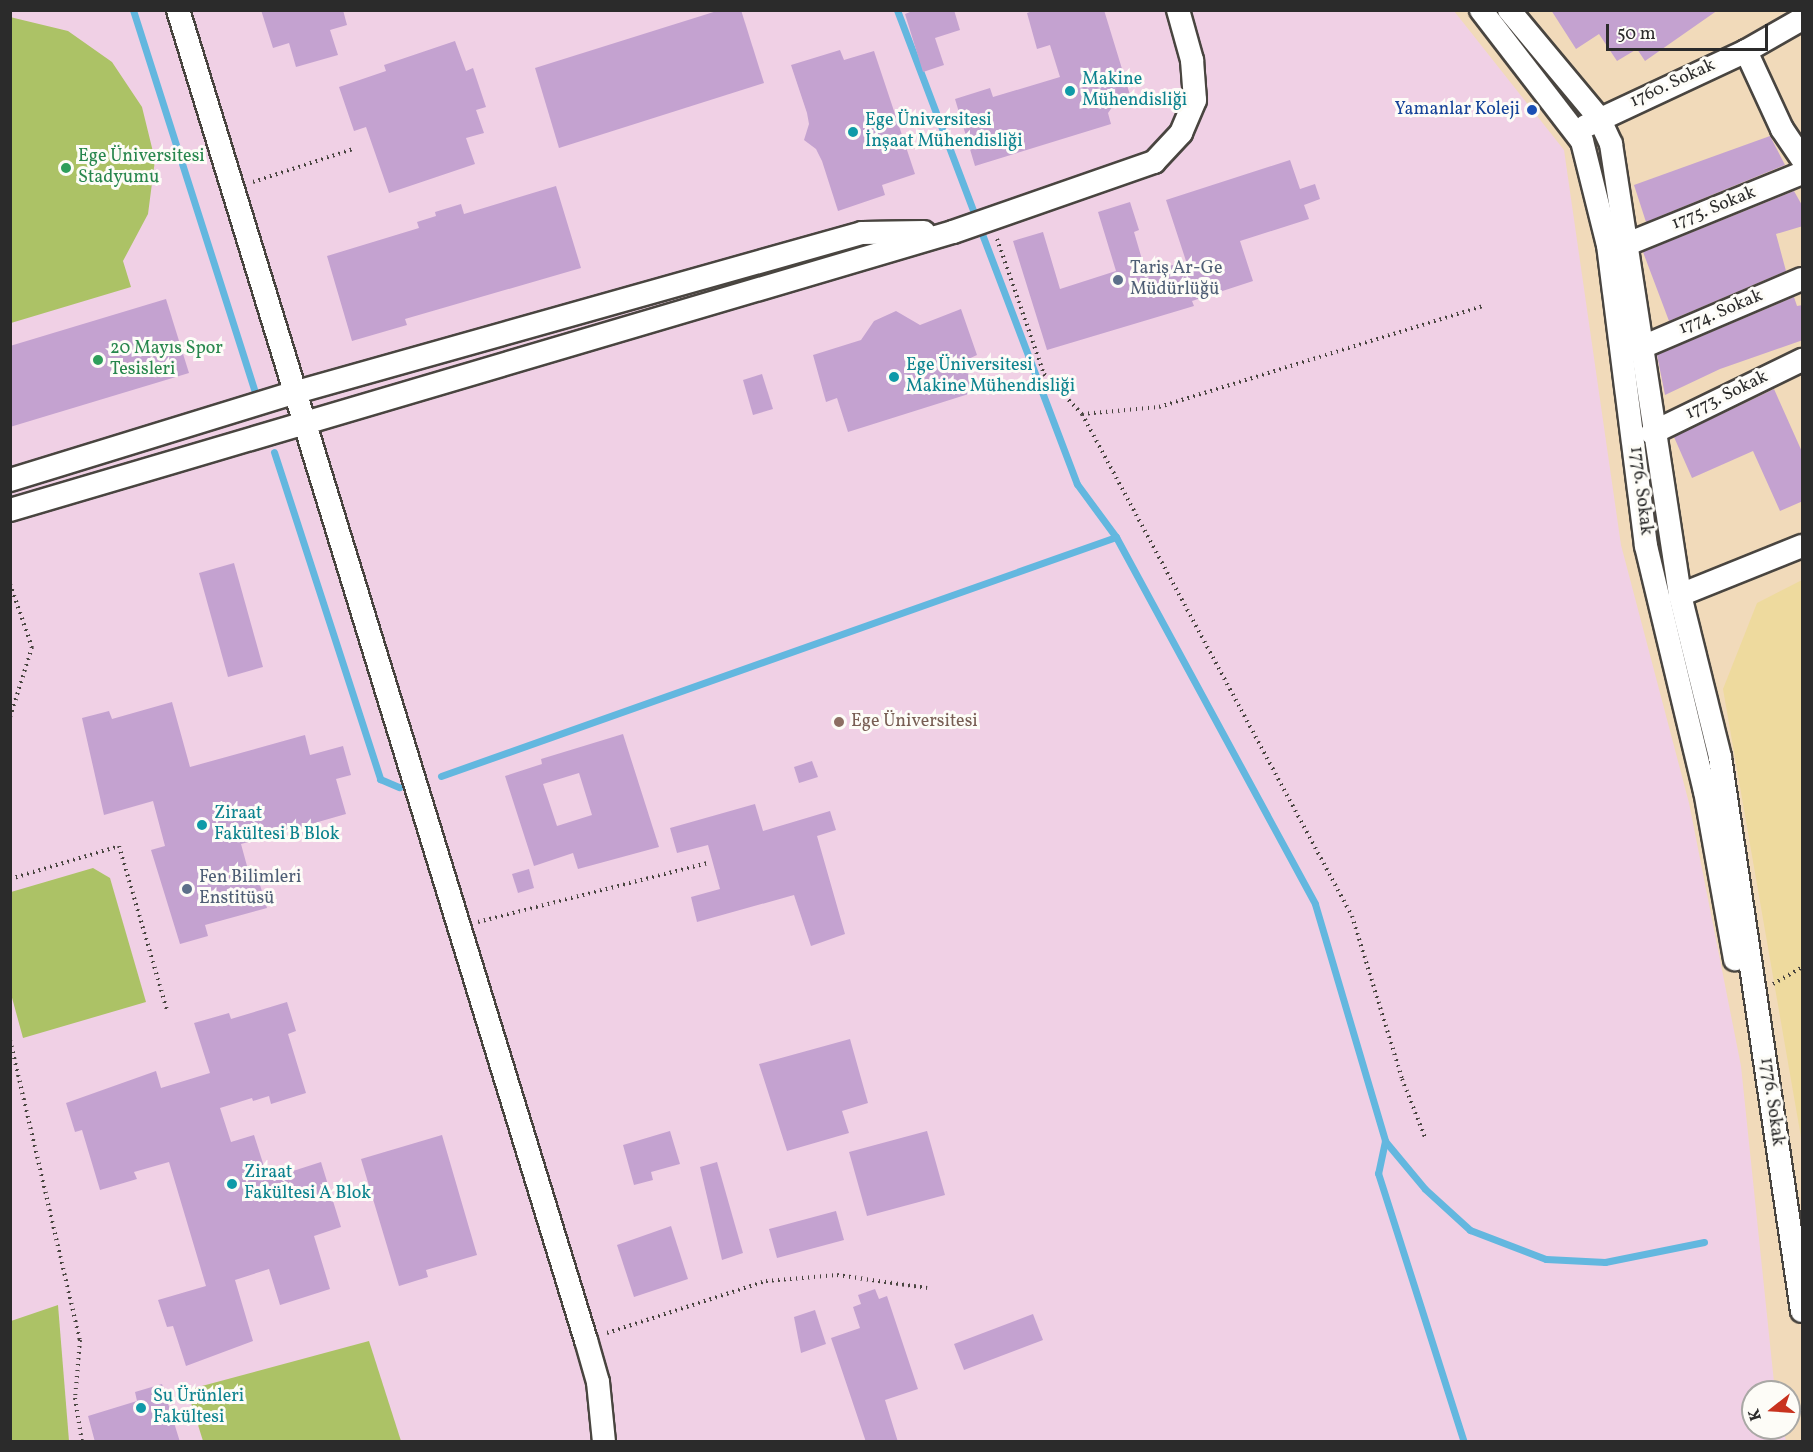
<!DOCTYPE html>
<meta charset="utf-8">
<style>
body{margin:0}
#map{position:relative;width:1813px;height:1452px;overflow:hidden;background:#f1daba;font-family:Vollkorn,serif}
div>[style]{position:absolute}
.built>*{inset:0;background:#f0d0e5}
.green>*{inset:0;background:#acc266}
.sand>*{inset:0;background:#eeda9e}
.stream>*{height:7px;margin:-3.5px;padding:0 3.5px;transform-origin:3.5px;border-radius:3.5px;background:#63b7df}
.building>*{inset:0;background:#c4a2d0}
.path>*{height:4px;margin-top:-2px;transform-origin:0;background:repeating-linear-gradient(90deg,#494540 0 1.5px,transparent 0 6px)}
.roads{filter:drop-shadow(2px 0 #494540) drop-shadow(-2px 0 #494540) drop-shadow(0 2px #494540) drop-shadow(0 -2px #494540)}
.minor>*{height:22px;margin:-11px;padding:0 11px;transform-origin:11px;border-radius:11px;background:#fff}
.dots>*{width:16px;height:16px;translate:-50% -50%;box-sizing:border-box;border:3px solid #fdfcf7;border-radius:50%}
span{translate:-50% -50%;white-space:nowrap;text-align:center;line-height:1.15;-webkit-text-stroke:6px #fdfcf7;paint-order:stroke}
.culture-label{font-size:18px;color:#0d838f}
.left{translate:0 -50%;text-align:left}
.street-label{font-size:18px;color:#2b2b2b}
.transit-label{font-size:18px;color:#164399}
.right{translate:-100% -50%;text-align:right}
.leisure-label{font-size:18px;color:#27864d}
.service-label{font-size:18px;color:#4e5e75}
.education-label{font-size:18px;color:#785e54}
.frame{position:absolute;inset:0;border:12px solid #2b2b2b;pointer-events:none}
.north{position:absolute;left:1741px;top:1380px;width:60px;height:60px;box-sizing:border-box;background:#fdfcf7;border:2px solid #a9a8a5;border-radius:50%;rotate:253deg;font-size:16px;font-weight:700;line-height:24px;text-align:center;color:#2b2b2b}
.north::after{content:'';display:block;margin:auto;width:21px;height:27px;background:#c8321e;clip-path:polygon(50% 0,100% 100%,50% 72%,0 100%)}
.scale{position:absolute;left:1606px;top:24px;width:162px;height:27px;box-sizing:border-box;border:3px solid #2b2b2b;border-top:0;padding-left:8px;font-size:18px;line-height:21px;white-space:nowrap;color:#2b2b2b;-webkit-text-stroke:4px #fdfcf7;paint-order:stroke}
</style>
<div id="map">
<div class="built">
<i style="clip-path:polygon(10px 11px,1454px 11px,1564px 150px,1621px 545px,1689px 803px,1741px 1066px,1775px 1392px,1753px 1392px,1753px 1428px,1783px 1428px,1786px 1441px,11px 1441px)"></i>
</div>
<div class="green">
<i style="clip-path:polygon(10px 17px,68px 31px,112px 62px,142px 107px,155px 160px,148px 214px,123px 261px,131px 287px,11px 323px)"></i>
<i style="clip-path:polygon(93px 868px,110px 878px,146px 1002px,23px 1038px,11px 994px,11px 892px)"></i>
<i style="clip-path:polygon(58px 1305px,69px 1441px,11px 1441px,11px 1321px)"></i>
<i style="clip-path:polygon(369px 1341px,401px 1441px,203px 1441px,187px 1390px)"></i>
</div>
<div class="sand">
<i style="clip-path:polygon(1802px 580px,1802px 1143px,1723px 689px,1757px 603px)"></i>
</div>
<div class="stream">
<i style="left:133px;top:10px;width:401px;rotate:72.3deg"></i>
<i style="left:897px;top:10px;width:507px;rotate:69.21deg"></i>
<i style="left:1077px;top:484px;width:66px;rotate:53.7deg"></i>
<i style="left:1116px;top:537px;width:417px;rotate:61.5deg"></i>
<i style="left:1315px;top:904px;width:247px;rotate:73.5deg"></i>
<i style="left:1385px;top:1141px;width:62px;rotate:50.2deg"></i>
<i style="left:1425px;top:1189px;width:61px;rotate:42.3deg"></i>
<i style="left:1470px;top:1230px;width:81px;rotate:20.9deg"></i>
<i style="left:1546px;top:1259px;width:59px;rotate:2.9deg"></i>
<i style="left:1605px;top:1262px;width:101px;rotate:-11.4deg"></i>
<i style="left:274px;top:452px;width:344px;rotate:72deg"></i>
<i style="left:380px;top:779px;width:21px;rotate:23deg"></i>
<i style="left:441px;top:776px;width:716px;rotate:-19.5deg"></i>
<i style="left:1385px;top:1141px;width:33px;rotate:102deg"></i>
<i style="left:1378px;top:1173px;width:282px;rotate:72.3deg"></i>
</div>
<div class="building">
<i style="clip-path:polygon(261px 10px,343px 10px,347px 25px,330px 30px,338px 55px,296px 67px,289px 43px,273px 48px)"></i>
<i style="clip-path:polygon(720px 10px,741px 10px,764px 83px,559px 148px,535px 68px)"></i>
<i style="clip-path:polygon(915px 10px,954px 10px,960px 30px,935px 38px,944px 65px,923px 72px,905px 14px)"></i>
<i style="clip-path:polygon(1036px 10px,1104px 10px,1130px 95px,1118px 99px,1108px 113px,1111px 124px,975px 166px,955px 99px,990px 88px,993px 97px,1060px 77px,1050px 45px,1037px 49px,1027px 13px)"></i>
<i style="clip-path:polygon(1551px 10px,1718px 10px,1645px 61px,1637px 49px,1617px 61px,1599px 34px,1576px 49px)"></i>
<i style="clip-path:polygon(455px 41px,466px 71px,473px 68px,486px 107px,476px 110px,484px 133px,466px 138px,475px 164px,389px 193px,366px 127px,354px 131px,339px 87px,386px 71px,384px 65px)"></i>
<i style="clip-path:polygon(840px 50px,844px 60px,874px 51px,915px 174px,882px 185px,885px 195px,838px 211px,822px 161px,816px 149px,804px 140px,809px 124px,807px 113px,791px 65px)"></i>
<i style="clip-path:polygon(1770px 136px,1785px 165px,1646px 222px,1634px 185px)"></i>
<i style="clip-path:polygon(1290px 160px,1300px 189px,1315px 184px,1320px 199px,1304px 205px,1309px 219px,1240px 241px,1253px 281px,1192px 301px,1194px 306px,1047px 350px,1013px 241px,1043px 232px,1060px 289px,1116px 271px,1098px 212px,1130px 202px,1139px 230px,1134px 232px,1146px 273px,1186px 261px,1166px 200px)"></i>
<i style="clip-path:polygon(556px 186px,581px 268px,405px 319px,407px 325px,352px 341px,327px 256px,419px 228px,417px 222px,436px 216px,435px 212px,461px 204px,464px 214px)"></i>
<i style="clip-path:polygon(1794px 191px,1803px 207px,1803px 226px,1776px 234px,1786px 271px,1669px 321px,1643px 252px)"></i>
<i style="clip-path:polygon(1794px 297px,1797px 306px,1803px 305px,1803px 340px,1720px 369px,1665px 395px,1657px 355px)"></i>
<i style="clip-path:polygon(166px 299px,189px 373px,10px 427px,10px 346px)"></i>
<i style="clip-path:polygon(961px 309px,977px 355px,964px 361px,975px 392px,848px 432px,837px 398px,826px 402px,813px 355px,861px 340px,874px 321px,896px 311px,920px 325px)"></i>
<i style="clip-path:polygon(762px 374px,773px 409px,753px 415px,743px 380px)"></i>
<i style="clip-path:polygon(1774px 389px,1803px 454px,1803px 501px,1780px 511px,1753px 451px,1692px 478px,1674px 437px)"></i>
<i style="clip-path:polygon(234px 563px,263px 667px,228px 677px,199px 573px)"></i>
<i style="clip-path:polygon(172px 702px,190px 767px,305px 735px,310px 755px,343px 746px,351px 775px,336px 779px,346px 814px,241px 844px,250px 877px,257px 875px,267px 908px,205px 925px,208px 936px,180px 944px,151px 850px,165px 846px,153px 801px,104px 815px,82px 718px,109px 711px,112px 719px)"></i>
<i style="clip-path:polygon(evenodd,623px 734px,659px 847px,578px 869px,573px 853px,534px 866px,505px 776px,542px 764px,541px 759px,623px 734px,579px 773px,592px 815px,557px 826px,543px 784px,579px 773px)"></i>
<i style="clip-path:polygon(812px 761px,818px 777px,799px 783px,794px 767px)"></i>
<i style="clip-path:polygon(755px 804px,763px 831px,830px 811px,836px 830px,817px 836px,845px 934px,811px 946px,794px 895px,697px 922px,691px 897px,720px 889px,708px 845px,677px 853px,670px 828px)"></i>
<i style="clip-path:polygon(529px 869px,534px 888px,518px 893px,512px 874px)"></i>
<i style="clip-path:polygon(287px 1002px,296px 1031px,288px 1034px,306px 1093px,271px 1104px,269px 1096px,253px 1101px,252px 1098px,220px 1108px,231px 1142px,254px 1135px,268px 1179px,321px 1162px,341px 1227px,314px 1236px,330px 1289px,280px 1305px,269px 1269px,235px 1280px,253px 1341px,186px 1366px,173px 1326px,167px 1327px,158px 1300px,206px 1286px,169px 1162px,134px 1172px,137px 1179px,100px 1190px,82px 1130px,75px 1132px,66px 1103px,156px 1071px,161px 1088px,210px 1073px,194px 1023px,229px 1013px,231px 1019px)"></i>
<i style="clip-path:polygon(850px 1039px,868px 1103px,842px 1111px,849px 1133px,787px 1151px,759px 1064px)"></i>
<i style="clip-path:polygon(670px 1131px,680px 1164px,651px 1172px,653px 1180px,634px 1185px,623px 1145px)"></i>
<i style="clip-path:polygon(927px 1131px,945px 1195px,867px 1216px,849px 1152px)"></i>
<i style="clip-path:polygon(442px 1135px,477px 1255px,426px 1270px,428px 1277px,399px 1286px,361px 1159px)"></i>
<i style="clip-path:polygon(717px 1162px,743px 1253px,722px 1260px,700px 1167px)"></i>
<i style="clip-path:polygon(836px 1211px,844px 1240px,777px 1258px,769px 1229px)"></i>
<i style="clip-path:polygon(671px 1226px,688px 1279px,634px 1297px,617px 1245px)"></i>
<i style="clip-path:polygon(875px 1289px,879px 1299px,887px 1296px,918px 1389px,885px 1400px,898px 1442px,866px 1442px,831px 1338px,860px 1328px,853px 1307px,861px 1304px,858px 1295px)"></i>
<i style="clip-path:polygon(815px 1310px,826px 1344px,801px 1353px,794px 1317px)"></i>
<i style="clip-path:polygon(1033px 1314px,1043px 1340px,964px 1370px,954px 1344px)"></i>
<i style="clip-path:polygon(162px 1384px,180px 1442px,95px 1442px,88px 1416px,137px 1401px,135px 1392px)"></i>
</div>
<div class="path">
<i style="left:253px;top:182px;width:105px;rotate:-18.3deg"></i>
<i style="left:997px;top:239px;width:143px;rotate:70.8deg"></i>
<i style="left:1044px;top:374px;width:55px;rotate:46.5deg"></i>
<i style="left:1082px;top:414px;width:77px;rotate:-5.2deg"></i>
<i style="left:1159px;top:407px;width:339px;rotate:-17.3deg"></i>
<i style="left:1082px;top:414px;width:570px;rotate:61.73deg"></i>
<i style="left:1352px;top:916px;width:170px;rotate:72.9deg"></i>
<i style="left:1402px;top:1079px;width:62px;rotate:68.4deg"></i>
<i style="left:10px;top:584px;width:67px;rotate:70.8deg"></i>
<i style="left:32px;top:647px;width:73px;rotate:107.4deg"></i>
<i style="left:10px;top:879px;width:114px;rotate:-16.8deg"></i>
<i style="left:119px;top:846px;width:171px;rotate:73.7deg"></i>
<i style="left:478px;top:922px;width:236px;rotate:-14.4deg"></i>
<i style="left:1773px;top:984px;width:34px;rotate:-30deg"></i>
<i style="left:10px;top:1040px;width:308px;rotate:76.9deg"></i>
<i style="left:80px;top:1340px;width:58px;rotate:94.9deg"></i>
<i style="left:75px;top:1398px;width:45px;rotate:81deg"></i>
<i style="left:607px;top:1333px;width:167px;rotate:-18.1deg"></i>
<i style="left:766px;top:1281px;width:71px;rotate:-4.8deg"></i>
<i style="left:837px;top:1275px;width:91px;rotate:8.2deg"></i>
</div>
<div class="roads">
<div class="minor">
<i style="left:178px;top:10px;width:1391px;rotate:72.95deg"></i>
<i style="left:586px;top:1340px;width:44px;rotate:74.1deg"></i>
<i style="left:598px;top:1382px;width:60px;rotate:84.3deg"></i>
<i style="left:1481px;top:10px;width:165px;rotate:52.4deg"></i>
<i style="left:1582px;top:141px;width:107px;rotate:76deg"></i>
<i style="left:1608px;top:245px;width:303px;rotate:82.8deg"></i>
<i style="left:1646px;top:546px;width:252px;rotate:76.5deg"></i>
<i style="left:1705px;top:791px;width:171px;rotate:79.9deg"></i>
<i style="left:1509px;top:10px;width:141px;rotate:50.2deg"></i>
<i style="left:1599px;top:118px;width:29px;rotate:65deg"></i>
<i style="left:1611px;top:144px;width:456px;rotate:81.3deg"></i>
<i style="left:1680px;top:595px;width:167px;rotate:76.1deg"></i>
<i style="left:1720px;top:757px;width:560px;rotate:81.58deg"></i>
<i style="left:1746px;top:51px;width:86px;rotate:65.2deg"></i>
<i style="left:1782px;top:129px;width:36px;rotate:56deg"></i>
<i style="left:1586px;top:126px;width:177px;rotate:-25.1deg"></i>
<i style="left:1746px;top:51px;width:64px;rotate:-29.7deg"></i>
<i style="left:1625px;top:245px;width:191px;rotate:-22.1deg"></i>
<i style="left:1640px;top:348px;width:176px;rotate:-23.1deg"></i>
<i style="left:1652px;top:433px;width:167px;rotate:-26deg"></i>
<i style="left:10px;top:480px;width:296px;rotate:-17.1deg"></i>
<i style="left:293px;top:393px;width:591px;rotate:-15.71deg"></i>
<i style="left:862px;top:233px;width:62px;rotate:-0.9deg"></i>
<i style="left:10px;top:510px;width:983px;rotate:-16.43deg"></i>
<i style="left:953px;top:232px;width:213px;rotate:-19.2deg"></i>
<i style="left:1154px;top:162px;width:40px;rotate:-47deg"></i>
<i style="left:1181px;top:133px;width:36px;rotate:-67deg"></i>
<i style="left:1195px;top:100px;width:40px;rotate:-94.3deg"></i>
<i style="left:1192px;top:60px;width:52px;rotate:-105.6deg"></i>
<i style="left:1680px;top:595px;width:131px;rotate:-21.9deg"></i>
</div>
</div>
<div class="dots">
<i style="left:1070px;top:91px;background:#0f9aa8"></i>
<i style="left:1532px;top:110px;background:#1a4fb4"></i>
<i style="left:853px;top:132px;background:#0f9aa8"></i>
<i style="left:66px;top:168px;background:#2e9e5b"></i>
<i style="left:1118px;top:280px;background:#5c6f8a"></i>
<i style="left:98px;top:360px;background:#2e9e5b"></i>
<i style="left:894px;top:377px;background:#0f9aa8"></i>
<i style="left:839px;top:722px;background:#8d6e63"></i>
<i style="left:202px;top:825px;background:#0f9aa8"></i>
<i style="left:187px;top:889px;background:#5c6f8a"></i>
<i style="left:232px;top:1184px;background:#0f9aa8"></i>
<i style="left:141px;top:1408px;background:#0f9aa8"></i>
</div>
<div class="culture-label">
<span class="left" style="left:1082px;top:91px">Makine<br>Mühendisliği</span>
<span class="left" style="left:865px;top:132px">Ege Üniversitesi<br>İnşaat Mühendisliği</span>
<span class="left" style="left:906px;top:377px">Ege Üniversitesi<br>Makine Mühendisliği</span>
<span class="left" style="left:214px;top:825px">Ziraat<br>Fakültesi B Blok</span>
<span class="left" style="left:244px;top:1184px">Ziraat<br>Fakültesi A Blok</span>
<span class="left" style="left:153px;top:1408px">Su Ürünleri<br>Fakültesi</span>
</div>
<div class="street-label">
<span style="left:1673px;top:84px;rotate:-25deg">1760. Sokak</span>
<span style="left:1714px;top:209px;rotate:-22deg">1775. Sokak</span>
<span style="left:1721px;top:313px;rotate:-23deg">1774. Sokak</span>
<span style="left:1727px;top:396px;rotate:-26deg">1773. Sokak</span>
<span style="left:1640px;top:491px;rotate:83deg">1776. Sokak</span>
<span style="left:1771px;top:1102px;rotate:82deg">1776. Sokak</span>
</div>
<div class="transit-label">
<span class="right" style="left:1520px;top:110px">Yamanlar Koleji</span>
</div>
<div class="leisure-label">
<span class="left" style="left:78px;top:168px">Ege Üniversitesi<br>Stadyumu</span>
<span class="left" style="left:110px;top:360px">20 Mayıs Spor<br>Tesisleri</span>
</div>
<div class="service-label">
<span class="left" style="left:1130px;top:280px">Tariş Ar-Ge<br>Müdürlüğü</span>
<span class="left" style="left:199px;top:889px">Fen Bilimleri<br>Enstitüsü</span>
</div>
<div class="education-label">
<span class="left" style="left:851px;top:722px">Ege Üniversitesi</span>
</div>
<div class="frame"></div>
<div class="north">K</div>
<div class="scale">50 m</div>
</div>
